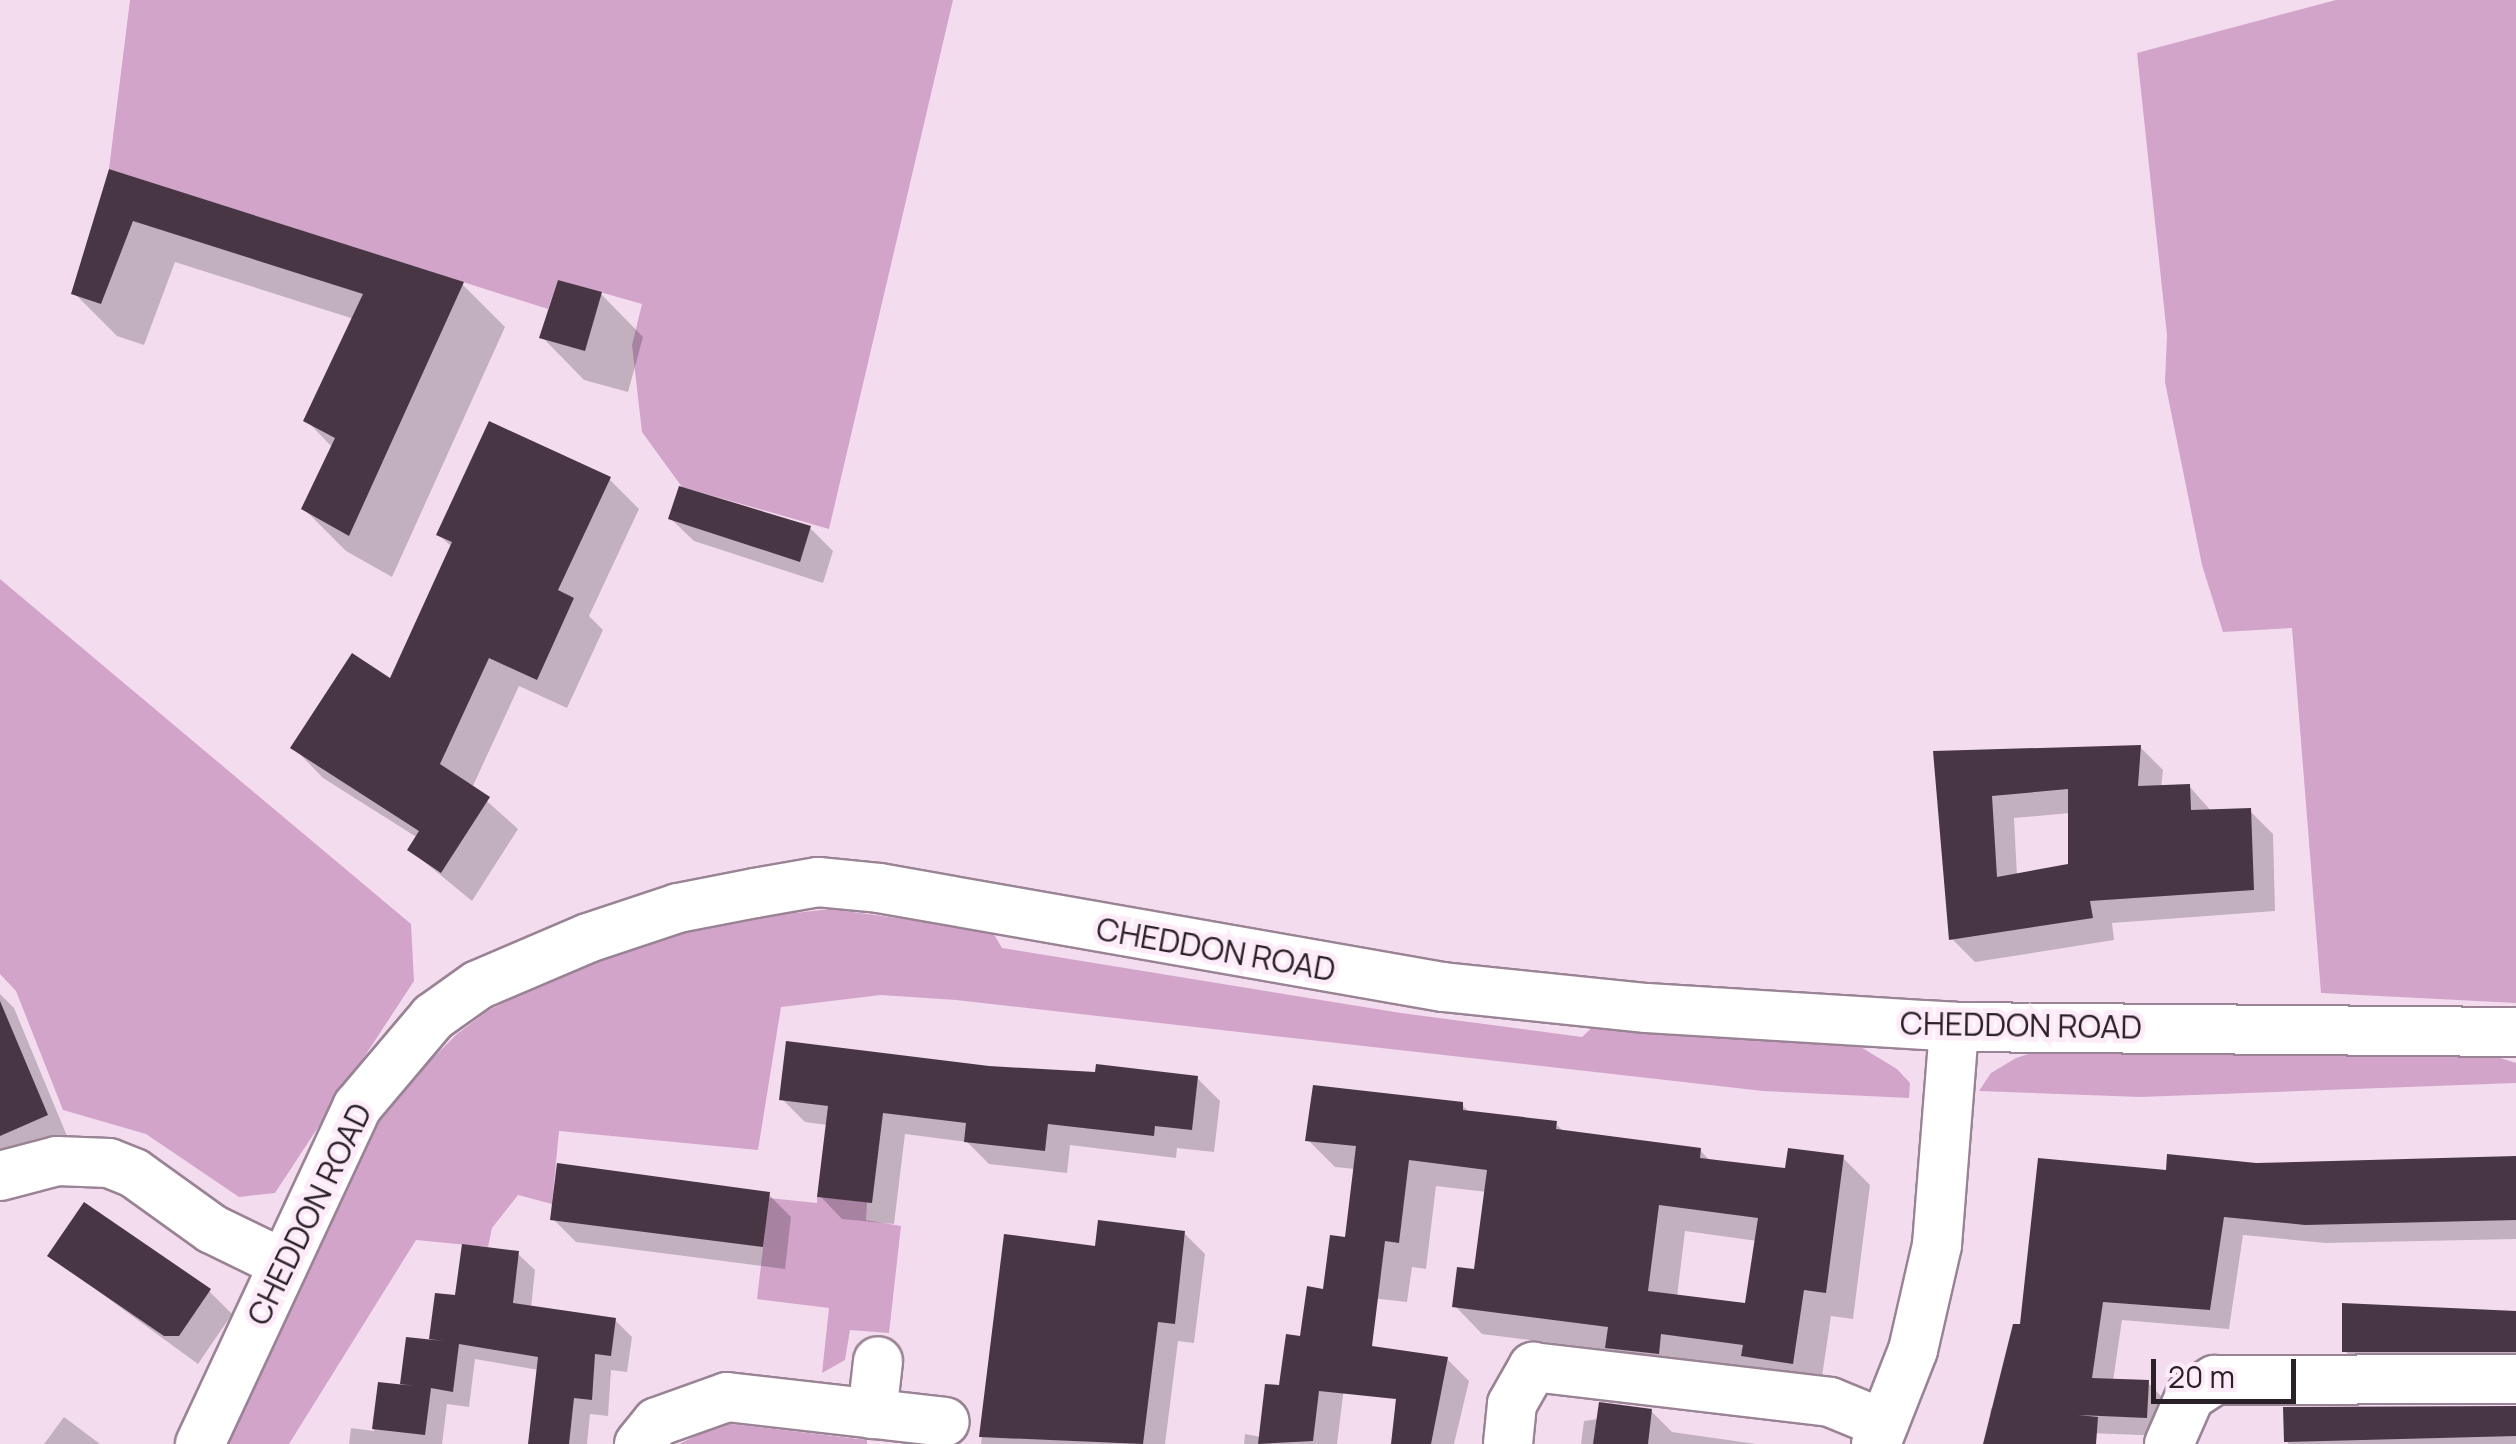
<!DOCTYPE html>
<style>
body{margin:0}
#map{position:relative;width:2516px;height:1444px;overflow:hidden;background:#f4dcef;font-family:Manrope,sans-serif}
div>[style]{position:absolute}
.green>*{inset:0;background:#d3a4ca}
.shadow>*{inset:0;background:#0003}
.building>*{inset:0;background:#493645}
.roads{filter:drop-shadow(2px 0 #998394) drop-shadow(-2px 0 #998394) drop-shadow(0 2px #998394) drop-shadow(0 -2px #998394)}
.street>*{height:48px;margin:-24px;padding:0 24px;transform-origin:24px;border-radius:24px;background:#fff}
span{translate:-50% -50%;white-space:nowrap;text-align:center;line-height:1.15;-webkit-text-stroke:10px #feebfa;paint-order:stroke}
.street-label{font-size:32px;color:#2a2128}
.scale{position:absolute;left:2151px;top:1359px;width:145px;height:45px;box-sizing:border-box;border:5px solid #2a2128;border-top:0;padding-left:12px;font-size:30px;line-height:35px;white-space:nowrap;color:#2a2128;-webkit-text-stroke:8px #feebfa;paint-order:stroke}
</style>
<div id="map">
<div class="green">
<i style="clip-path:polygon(130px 0,953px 0,829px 529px,682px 487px,642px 432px,632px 345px,642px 304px,558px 280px,548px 309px,109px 169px)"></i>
<i style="clip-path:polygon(2336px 0,2516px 0,2516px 1003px,2321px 993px,2292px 628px,2223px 632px,2202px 565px,2165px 382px,2167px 335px,2137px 53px)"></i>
<i style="clip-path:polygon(0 579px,411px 924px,414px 981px,275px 1193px,239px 1197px,146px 1134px,63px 1110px,16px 991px,0 974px)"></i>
<i style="clip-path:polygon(831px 909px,992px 931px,1002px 948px,1401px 1013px,1582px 1037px,1597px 1023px,1854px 1043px,1897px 1069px,1910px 1083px,1909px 1098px,1763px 1091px,956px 1000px,881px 995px,781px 1007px,758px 1150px,559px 1131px,552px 1204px,518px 1195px,492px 1228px,488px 1247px,416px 1240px,289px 1444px,223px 1444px,363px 1144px,402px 1089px,457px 1034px,489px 1010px,582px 963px,686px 925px)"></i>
<i style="clip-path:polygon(2054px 1046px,2482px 1052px,2516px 1063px,2516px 1083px,2140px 1097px,1979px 1091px,1991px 1073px,2016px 1058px)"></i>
<i style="clip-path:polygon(817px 1197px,867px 1202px,866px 1220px,901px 1226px,889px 1333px,850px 1330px,845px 1360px,822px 1373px,829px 1308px,757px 1299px,769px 1198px,817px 1203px)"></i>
<i style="clip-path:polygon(723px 1423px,867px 1440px,867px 1444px,679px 1444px)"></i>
</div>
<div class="shadow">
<i style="clip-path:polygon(111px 172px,462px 284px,505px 327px,392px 577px,346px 551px,304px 509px,333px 448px,306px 420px,354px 319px,175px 262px,144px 345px,117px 336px,74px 293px)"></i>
<i style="clip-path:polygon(601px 294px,643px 337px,628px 392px,584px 380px,542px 337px)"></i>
<i style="clip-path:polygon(609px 479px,639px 509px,589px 616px,603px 630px,567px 708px,519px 686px,472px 788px,518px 829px,472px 901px,410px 850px,418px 838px,323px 778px,294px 748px,391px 681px,452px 547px,439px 535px)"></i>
<i style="clip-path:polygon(671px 519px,810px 528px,833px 551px,823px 583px,694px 541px)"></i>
<i style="clip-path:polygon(evenodd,2140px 747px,2163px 770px,2161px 788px,2189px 786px,2212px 812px,2250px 811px,2273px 834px,2275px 911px,2112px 923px,2114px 940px,1975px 962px,1952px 939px,1936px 754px,2140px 747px,2070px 813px,2070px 866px,2017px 876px,2014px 818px,2070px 813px)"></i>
<i style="clip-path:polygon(0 994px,14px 1008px,67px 1136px,0 1162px)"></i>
<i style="clip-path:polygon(989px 1068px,1197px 1078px,1220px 1101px,1214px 1152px,1177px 1148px,1176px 1158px,1070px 1145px,1067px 1173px,989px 1164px,967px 1142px,905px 1134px,894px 1224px,842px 1219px,820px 1196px,828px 1125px,805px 1122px,782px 1099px)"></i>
<i style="clip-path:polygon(evenodd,1462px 1105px,1470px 1113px,1556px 1124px,1565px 1133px,1700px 1150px,1711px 1162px,1787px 1171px,1843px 1158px,1870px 1185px,1853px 1319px,1831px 1316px,1820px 1390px,1771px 1382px,1758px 1369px,1688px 1360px,1685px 1380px,1635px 1374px,1611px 1350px,1482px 1334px,1455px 1306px,1477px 1272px,1487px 1192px,1436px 1186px,1426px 1269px,1412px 1267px,1407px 1302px,1371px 1298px,1355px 1169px,1335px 1167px,1308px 1140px,1462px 1105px,1685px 1231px,1757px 1241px,1748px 1306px,1677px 1297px,1685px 1231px)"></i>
<i style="clip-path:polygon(2516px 1159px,2516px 1239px,2326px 1243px,2243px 1235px,2229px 1329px,2122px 1320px,2113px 1381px,2148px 1383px,2167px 1402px,2166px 1436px,2088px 1433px,2085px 1444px,1986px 1444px,1991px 1408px,1999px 1409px,2022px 1327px,2168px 1173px)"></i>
<i style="clip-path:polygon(768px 1194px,791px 1217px,785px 1269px,576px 1242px,553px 1219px)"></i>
<i style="clip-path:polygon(1184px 1233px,1205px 1254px,1194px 1343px,1178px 1341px,1165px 1444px,981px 1444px,1006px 1237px,1097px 1248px)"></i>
<i style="clip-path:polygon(518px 1254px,535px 1270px,531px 1308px,615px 1320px,632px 1337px,627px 1372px,611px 1370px,608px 1416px,590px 1414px,587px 1444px,530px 1444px,539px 1370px,475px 1359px,469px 1407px,447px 1404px,442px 1444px,349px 1444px,351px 1428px,374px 1431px,380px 1385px,407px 1388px,402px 1383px,436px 1343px,431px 1338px,457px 1298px)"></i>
<i style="clip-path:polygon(50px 1256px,209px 1291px,232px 1314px,198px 1364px)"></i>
<i style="clip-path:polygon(2516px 1314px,2516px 1370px,2364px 1370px,2345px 1351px)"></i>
<i style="clip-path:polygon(1400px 1352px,1447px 1359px,1469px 1381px,1454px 1444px,1392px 1444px)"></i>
<i style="clip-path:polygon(1347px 1363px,1337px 1444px,1244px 1444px,1245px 1434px,1261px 1437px,1281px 1388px)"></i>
<i style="clip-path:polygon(2516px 1409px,2516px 1444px,2288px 1444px,2286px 1410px)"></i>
<i style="clip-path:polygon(1651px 1411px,1672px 1432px,1756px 1444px,1581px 1444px,1584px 1421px)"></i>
<i style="clip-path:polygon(64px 1417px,100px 1444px,44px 1444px)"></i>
</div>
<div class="building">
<i style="clip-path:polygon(109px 169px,464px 282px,349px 536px,301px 509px,335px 438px,303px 421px,363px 294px,133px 221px,101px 304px,71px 294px)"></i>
<i style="clip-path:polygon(558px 280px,602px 292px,585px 351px,539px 338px)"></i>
<i style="clip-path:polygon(489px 421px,611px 477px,558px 590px,574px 598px,537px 680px,489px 658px,440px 764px,490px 797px,441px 873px,407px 850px,419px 831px,290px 748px,352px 653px,390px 678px,452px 542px,436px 535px)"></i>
<i style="clip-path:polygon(679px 486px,811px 526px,800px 562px,668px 519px)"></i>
<i style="clip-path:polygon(evenodd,2141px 745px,2138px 786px,2190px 784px,2191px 810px,2251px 808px,2254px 890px,2090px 901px,2093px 918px,1949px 940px,1933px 751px,2141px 745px,2068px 789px,2068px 864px,1997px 877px,1992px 796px,2068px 789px)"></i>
<i style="clip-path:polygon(0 1001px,48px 1115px,0 1136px)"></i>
<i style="clip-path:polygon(786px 1041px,989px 1066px,1095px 1072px,1096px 1064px,1198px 1076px,1192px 1130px,1155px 1126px,1154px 1136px,1048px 1124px,1045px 1151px,964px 1142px,966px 1123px,883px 1113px,872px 1203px,817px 1197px,828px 1106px,779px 1100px)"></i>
<i style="clip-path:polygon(evenodd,1313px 1085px,1463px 1102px,1463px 1110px,1557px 1121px,1556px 1129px,1701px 1148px,1700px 1158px,1785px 1168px,1788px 1148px,1844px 1155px,1826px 1293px,1804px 1290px,1793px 1364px,1741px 1356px,1743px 1345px,1661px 1334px,1659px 1354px,1605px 1348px,1608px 1327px,1452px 1307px,1457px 1267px,1474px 1269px,1487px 1170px,1409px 1160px,1399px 1243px,1385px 1241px,1372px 1346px,1448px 1357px,1431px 1444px,1391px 1444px,1396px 1399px,1319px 1391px,1313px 1441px,1258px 1444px,1265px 1384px,1279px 1385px,1286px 1334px,1300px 1336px,1307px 1286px,1323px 1289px,1330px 1235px,1345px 1237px,1356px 1146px,1305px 1141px,1313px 1085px,1659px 1205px,1758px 1218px,1745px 1303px,1648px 1291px,1659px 1205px)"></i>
<i style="clip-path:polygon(2167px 1154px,2256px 1163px,2516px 1156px,2516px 1220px,2305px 1225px,2224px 1217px,2210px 1310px,2103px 1302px,2092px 1378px,2149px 1380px,2147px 1418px,2078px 1415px,2098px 1417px,2096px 1444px,1983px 1444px,2013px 1324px,2020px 1324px,2038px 1158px,2166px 1170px)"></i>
<i style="clip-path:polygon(557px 1163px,770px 1192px,763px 1247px,550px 1220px)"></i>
<i style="clip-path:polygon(84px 1202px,211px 1289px,179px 1336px,164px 1336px,47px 1256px)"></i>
<i style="clip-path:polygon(1098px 1220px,1185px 1231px,1175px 1324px,1158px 1322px,1143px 1444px,979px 1437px,1004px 1234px,1095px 1246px)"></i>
<i style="clip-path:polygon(462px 1244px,519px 1251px,513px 1303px,616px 1318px,611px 1356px,595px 1354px,592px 1400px,574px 1398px,569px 1444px,528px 1444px,538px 1357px,459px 1344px,453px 1392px,431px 1388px,425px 1435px,372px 1429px,378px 1382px,415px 1386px,400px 1384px,406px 1337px,444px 1341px,429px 1339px,435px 1293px,455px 1295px)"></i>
<i style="clip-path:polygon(2342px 1303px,2516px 1311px,2516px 1352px,2342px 1352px)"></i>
<i style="clip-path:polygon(1599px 1402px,1652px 1409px,1648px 1444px,1593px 1444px)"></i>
<i style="clip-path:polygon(2516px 1406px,2516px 1436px,2284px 1442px,2283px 1407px)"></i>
</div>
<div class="roads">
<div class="street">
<i style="left:0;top:1176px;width:59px;rotate:-14.7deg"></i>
<i style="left:57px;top:1161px;width:52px;rotate:2.2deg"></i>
<i style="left:109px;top:1163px;width:27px;rotate:22deg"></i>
<i style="left:134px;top:1173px;width:96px;rotate:35.7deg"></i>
<i style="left:212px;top:1229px;width:78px;rotate:25.9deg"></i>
<i style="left:872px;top:1414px;width:53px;rotate:-83.5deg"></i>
<i style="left:200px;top:1444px;width:372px;rotate:-65deg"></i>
<i style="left:357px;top:1107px;width:118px;rotate:-49.8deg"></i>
<i style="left:433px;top:1017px;width:55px;rotate:-35.4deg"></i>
<i style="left:478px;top:985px;width:120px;rotate:-23.1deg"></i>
<i style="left:588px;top:938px;width:95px;rotate:-18.4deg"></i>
<i style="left:678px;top:908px;width:78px;rotate:-11deg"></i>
<i style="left:755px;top:893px;width:64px;rotate:-9.9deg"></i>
<i style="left:818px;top:882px;width:61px;rotate:5.6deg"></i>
<i style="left:879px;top:888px;width:573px;rotate:9.96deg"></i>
<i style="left:1443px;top:987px;width:205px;rotate:5.9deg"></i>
<i style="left:1647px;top:1008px;width:308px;rotate:3.5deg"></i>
<i style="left:1954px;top:1027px;width:562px;rotate:0.51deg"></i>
<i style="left:639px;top:1444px;width:28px;rotate:-51deg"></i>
<i style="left:657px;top:1422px;width:74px;rotate:-19.7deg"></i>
<i style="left:727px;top:1397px;width:219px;rotate:6.5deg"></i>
<i style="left:1508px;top:1444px;width:40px;rotate:-84.3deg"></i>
<i style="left:1512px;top:1404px;width:43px;rotate:-60.4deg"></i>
<i style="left:1533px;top:1367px;width:299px;rotate:6.7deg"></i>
<i style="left:1830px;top:1402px;width:58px;rotate:22.2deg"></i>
<i style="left:1876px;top:1444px;width:101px;rotate:-68.5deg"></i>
<i style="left:1913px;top:1350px;width:108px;rotate:-77.1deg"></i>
<i style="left:1937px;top:1245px;width:219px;rotate:-85.5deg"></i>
<i style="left:2169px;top:1444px;width:52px;rotate:-66.4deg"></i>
<i style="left:2190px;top:1396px;width:30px;rotate:-33deg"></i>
<i style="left:2215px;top:1380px;width:301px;rotate:-0.2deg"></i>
</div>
</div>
<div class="street-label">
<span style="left:1216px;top:949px;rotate:10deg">CHEDDON ROAD</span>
<span style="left:2021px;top:1025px;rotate:1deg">CHEDDON ROAD</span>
<span style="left:309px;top:1214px;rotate:-64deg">CHEDDON ROAD</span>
</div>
<div class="scale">20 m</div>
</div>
